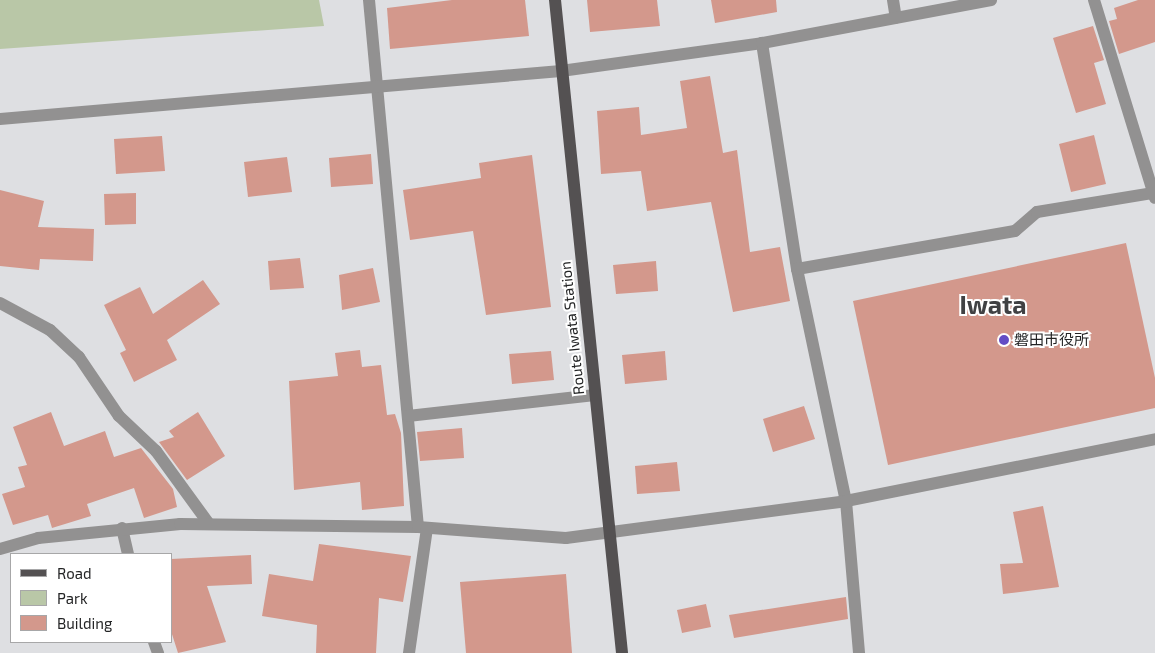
<!DOCTYPE html>
<meta charset="utf-8">
<style>
body{margin:0}
#map{position:relative;width:1155px;height:653px;overflow:hidden;background:#dedfe2;font-family:"Exo 2","Noto Sans JP",sans-serif}
div>[style]{position:absolute}
.green>*{inset:0;background:#b9c7a7}
.building>*{inset:0;background:#d3988c}
.minor>*{height:12px;margin:-6px;padding:0 6px;transform-origin:6px;border-radius:6px;background:#929191}
.major>*{height:12px;margin:-6px;padding:0 6px;transform-origin:6px;border-radius:6px;background:#545152}
.dots>*{width:14px;height:14px;translate:-50% -50%;box-sizing:border-box;border:2px solid #fff;border-radius:50%}
span{translate:-50% -50%;white-space:nowrap;text-align:center;line-height:1.15;-webkit-text-stroke:4px #fff;paint-order:stroke}
.street-label{font-size:15px;color:#232425}
.poi-label{font-size:15px;color:#232425}
.left{translate:0 -50%;text-align:left}
.town-label{font-size:25px;color:#404143;font-weight:700}
.legend{position:absolute;left:10px;top:553px;width:162px;height:90px;box-sizing:border-box;background:#fff;border:1px solid #a7a7a8;margin:0;padding:6px 9px;list-style:none;font-size:15px;color:#232425}
.legend li{display:flex;align-items:center;gap:10px;height:25px}
.legend b{width:25px;border:1px solid #a7a7a8}
</style>
<div id="map">
<div class="green">
<i style="clip-path:polygon(0 0,319px 0,324px 26px,0 49px)"></i>
</div>
<div class="building">
<i style="clip-path:polygon(452px 0,525px 0,529px 36px,390px 49px,387px 8px)"></i>
<i style="clip-path:polygon(587px 0,657px 0,660px 26px,590px 32px)"></i>
<i style="clip-path:polygon(711px 0,776px 0,777px 12px,715px 23px)"></i>
<i style="clip-path:polygon(1138px 0,1155px 0,1155px 42px,1119px 54px,1109px 21px,1117px 19px,1114px 8px)"></i>
<i style="clip-path:polygon(1093px 26px,1104px 60px,1094px 63px,1106px 104px,1076px 113px,1053px 38px)"></i>
<i style="clip-path:polygon(710px 76px,723px 153px,737px 150px,750px 252px,780px 247px,790px 301px,733px 312px,711px 202px,647px 211px,641px 171px,601px 174px,597px 111px,639px 107px,641px 135px,687px 128px,680px 81px)"></i>
<i style="clip-path:polygon(1094px 135px,1106px 184px,1071px 192px,1059px 144px)"></i>
<i style="clip-path:polygon(162px 136px,165px 171px,116px 174px,114px 139px)"></i>
<i style="clip-path:polygon(371px 154px,373px 184px,331px 187px,329px 158px)"></i>
<i style="clip-path:polygon(532px 155px,551px 307px,486px 315px,473px 231px,410px 240px,403px 190px,481px 178px,479px 163px)"></i>
<i style="clip-path:polygon(287px 157px,292px 192px,248px 197px,244px 162px)"></i>
<i style="clip-path:polygon(0 190px,44px 201px,38px 227px,94px 229px,93px 261px,40px 259px,39px 270px,0 266px)"></i>
<i style="clip-path:polygon(136px 193px,136px 224px,105px 225px,104px 194px)"></i>
<i style="clip-path:polygon(1126px 243px,1155px 378px,1155px 408px,888px 465px,853px 301px)"></i>
<i style="clip-path:polygon(300px 258px,304px 288px,270px 290px,268px 261px)"></i>
<i style="clip-path:polygon(656px 261px,658px 291px,616px 294px,613px 265px)"></i>
<i style="clip-path:polygon(373px 268px,380px 302px,342px 310px,339px 275px)"></i>
<i style="clip-path:polygon(203px 280px,220px 304px,167px 340px,177px 360px,134px 382px,120px 353px,126px 350px,104px 305px,140px 287px,153px 314px)"></i>
<i style="clip-path:polygon(360px 350px,362px 367px,381px 365px,387px 415px,395px 414px,401px 433px,404px 506px,362px 510px,360px 482px,294px 490px,289px 381px,338px 376px,335px 353px)"></i>
<i style="clip-path:polygon(551px 351px,554px 380px,512px 384px,509px 354px)"></i>
<i style="clip-path:polygon(665px 351px,667px 380px,625px 384px,622px 355px)"></i>
<i style="clip-path:polygon(804px 406px,815px 439px,773px 452px,763px 419px)"></i>
<i style="clip-path:polygon(51px 412px,64px 446px,105px 431px,114px 457px,141px 448px,173px 489px,177px 507px,144px 518px,134px 488px,87px 504px,91px 516px,52px 528px,48px 515px,13px 525px,2px 494px,25px 487px,18px 467px,27px 465px,13px 427px)"></i>
<i style="clip-path:polygon(198px 412px,225px 456px,187px 480px,159px 442px,174px 437px,169px 431px)"></i>
<i style="clip-path:polygon(462px 428px,464px 458px,420px 461px,417px 432px)"></i>
<i style="clip-path:polygon(677px 462px,680px 491px,637px 494px,635px 466px)"></i>
<i style="clip-path:polygon(1043px 506px,1059px 587px,1003px 594px,1000px 564px,1023px 563px,1013px 512px)"></i>
<i style="clip-path:polygon(319px 544px,411px 556px,403px 602px,379px 598px,376px 653px,316px 653px,317px 625px,262px 616px,269px 574px,313px 581px)"></i>
<i style="clip-path:polygon(251px 555px,252px 584px,207px 586px,226px 642px,178px 653px,171px 631px,171px 559px)"></i>
<i style="clip-path:polygon(566px 574px,572px 653px,466px 653px,460px 582px)"></i>
<i style="clip-path:polygon(846px 597px,848px 619px,734px 638px,729px 615px)"></i>
<i style="clip-path:polygon(706px 604px,711px 627px,682px 633px,677px 610px)"></i>
</div>
<div class="minor">
<i style="left:369px;top:0;width:529px;rotate:84.69deg"></i>
<i style="left:893px;top:0;width:18px;rotate:81deg"></i>
<i style="left:1094px;top:0;width:207px;rotate:72.9deg"></i>
<i style="left:762px;top:43px;width:229px;rotate:81.2deg"></i>
<i style="left:797px;top:269px;width:237px;rotate:78.1deg"></i>
<i style="left:846px;top:501px;width:153px;rotate:85.1deg"></i>
<i style="left:0;top:119px;width:563px;rotate:-4.89deg"></i>
<i style="left:561px;top:71px;width:203px;rotate:-7.9deg"></i>
<i style="left:762px;top:43px;width:233px;rotate:-10.6deg"></i>
<i style="left:797px;top:269px;width:221px;rotate:-9.9deg"></i>
<i style="left:1015px;top:231px;width:29px;rotate:-41deg"></i>
<i style="left:1037px;top:212px;width:118px;rotate:-9.3deg"></i>
<i style="left:0;top:303px;width:57px;rotate:28.4deg"></i>
<i style="left:50px;top:330px;width:40px;rotate:43deg"></i>
<i style="left:79px;top:357px;width:71px;rotate:55.9deg"></i>
<i style="left:119px;top:416px;width:51px;rotate:43.4deg"></i>
<i style="left:156px;top:451px;width:90px;rotate:54deg"></i>
<i style="left:408px;top:416px;width:188px;rotate:-6.4deg"></i>
<i style="left:122px;top:528px;width:27px;rotate:77deg"></i>
<i style="left:0;top:549px;width:40px;rotate:-16deg"></i>
<i style="left:38px;top:538px;width:143px;rotate:-5.6deg"></i>
<i style="left:180px;top:524px;width:238px;rotate:0.7deg"></i>
<i style="left:418px;top:527px;width:148px;rotate:4.3deg"></i>
<i style="left:566px;top:538px;width:282px;rotate:-7.5deg"></i>
<i style="left:846px;top:501px;width:315px;rotate:-11.3deg"></i>
<i style="left:154px;top:642px;width:12px;rotate:70deg"></i>
<i style="left:409px;top:653px;width:126px;rotate:-81.8deg"></i>
</div>
<div class="major">
<i style="left:555px;top:0;width:656px;rotate:84.14deg"></i>
</div>
<div class="dots">
<i style="left:1004px;top:340px;background:#624cc5"></i>
</div>
<div class="street-label">
<span style="left:572px;top:328px;rotate:-96deg">Route Iwata Station</span>
</div>
<div class="poi-label">
<span class="left" style="left:1014px;top:340px">磐田市役所</span>
</div>
<div class="town-label">
<span style="left:993px;top:304px">Iwata</span>
</div>
<ul class="legend">
<li><b style="height:6px;background:#545152"></b>Road</li>
<li><b style="height:14px;background:#b9c7a7"></b>Park</li>
<li><b style="height:14px;background:#d3988c"></b>Building</li>
</ul>
</div>
